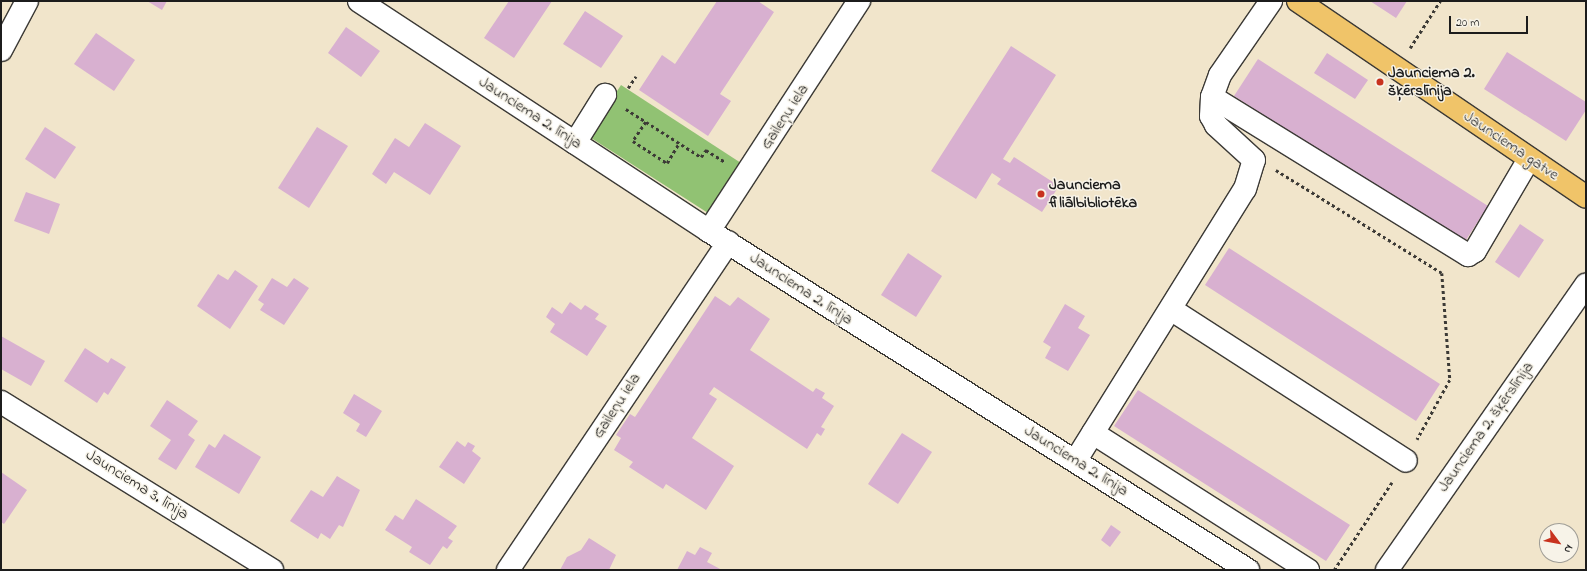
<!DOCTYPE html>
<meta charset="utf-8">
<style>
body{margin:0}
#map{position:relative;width:1587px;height:571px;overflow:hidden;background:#f1e5cb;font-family:"Indie Flower",sans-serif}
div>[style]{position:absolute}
.green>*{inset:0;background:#91c273}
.building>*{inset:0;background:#d8b0d0}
.path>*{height:2.5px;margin-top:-1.25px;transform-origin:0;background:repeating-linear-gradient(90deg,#3c3a36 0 3px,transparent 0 6px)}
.roads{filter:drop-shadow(1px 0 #3c3a36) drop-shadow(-1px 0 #3c3a36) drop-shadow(0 1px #3c3a36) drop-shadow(0 -1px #3c3a36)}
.minor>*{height:22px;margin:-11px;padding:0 11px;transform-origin:11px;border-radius:11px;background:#fff}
.major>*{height:22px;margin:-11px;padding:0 11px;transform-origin:11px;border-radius:11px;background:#f0c469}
.dots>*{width:11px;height:11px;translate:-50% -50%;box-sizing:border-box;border:2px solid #f7f3e8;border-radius:50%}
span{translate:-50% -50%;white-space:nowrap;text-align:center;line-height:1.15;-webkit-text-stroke:3px #f7f3e8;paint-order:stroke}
.poi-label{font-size:16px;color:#1c1c1c;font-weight:700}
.left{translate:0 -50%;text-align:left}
.street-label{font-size:16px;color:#1c1c1c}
.frame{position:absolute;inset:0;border:2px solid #1c1c1c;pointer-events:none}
.north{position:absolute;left:1539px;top:523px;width:40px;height:40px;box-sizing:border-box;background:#f7f3e8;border:1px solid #9f9d96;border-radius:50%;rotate:122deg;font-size:11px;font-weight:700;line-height:16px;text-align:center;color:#1c1c1c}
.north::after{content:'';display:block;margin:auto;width:14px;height:18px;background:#c8321e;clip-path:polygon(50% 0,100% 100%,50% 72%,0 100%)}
.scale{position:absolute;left:1449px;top:16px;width:79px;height:18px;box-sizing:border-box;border:2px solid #1c1c1c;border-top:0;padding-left:5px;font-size:12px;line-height:14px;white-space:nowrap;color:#1c1c1c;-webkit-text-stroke:3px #f7f3e8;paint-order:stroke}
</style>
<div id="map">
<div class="green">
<i style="clip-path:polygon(621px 85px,741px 163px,708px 213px,588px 136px)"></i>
</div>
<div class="building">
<i style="clip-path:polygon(147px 1px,167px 1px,162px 10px)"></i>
<i style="clip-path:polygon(509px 1px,552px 1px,514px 58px,484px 38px)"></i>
<i style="clip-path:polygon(717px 1px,758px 1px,774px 12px,720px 94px,731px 101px,708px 136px,639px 90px,662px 55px,675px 64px)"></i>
<i style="clip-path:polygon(1370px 1px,1407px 1px,1396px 18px)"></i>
<i style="clip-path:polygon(585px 11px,623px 36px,601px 68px,563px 44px)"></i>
<i style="clip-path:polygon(346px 27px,380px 51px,361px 77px,328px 53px)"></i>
<i style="clip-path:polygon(96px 33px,135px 60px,114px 91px,74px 64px)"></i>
<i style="clip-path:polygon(1011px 46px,1056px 75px,1003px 159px,1010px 163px,1014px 157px,1059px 186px,1042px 212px,997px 184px,1001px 179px,992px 173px,976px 199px,931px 171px)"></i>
<i style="clip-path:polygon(1507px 52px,1586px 102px,1586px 110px,1566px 141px,1484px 89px)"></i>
<i style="clip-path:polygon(1327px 53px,1368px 80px,1355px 99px,1314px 73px)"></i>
<i style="clip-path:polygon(1258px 59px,1488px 206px,1464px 243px,1234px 96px)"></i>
<i style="clip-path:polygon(425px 123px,461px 146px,430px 195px,394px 172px,386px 184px,372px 174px,395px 138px,409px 147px)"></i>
<i style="clip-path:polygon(45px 127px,76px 147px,55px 179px,25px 159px)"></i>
<i style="clip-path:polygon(317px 127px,348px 146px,309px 208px,278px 188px)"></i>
<i style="clip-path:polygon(26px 192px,60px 204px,49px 234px,14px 221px)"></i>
<i style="clip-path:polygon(1520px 224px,1544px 240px,1519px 278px,1495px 262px)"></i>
<i style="clip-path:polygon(1229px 248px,1440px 384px,1416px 421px,1205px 285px)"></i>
<i style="clip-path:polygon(908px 253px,942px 276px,916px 317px,881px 295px)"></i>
<i style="clip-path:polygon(235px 270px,258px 286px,230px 329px,197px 306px,218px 274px,228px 280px)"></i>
<i style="clip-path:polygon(272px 278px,287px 287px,294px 278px,309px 288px,284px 325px,260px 310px,264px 304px,258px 300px)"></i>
<i style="clip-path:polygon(715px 296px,730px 306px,738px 297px,770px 319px,750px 350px,813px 392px,816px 388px,825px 393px,822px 398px,834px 406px,821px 427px,825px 429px,821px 436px,817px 433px,807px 449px,714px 387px,709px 394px,717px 399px,692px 438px,734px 466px,706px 510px,666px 484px,663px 489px,629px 467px,633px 462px,614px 450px,621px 438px,616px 435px,630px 414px,635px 417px)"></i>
<i style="clip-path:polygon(570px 302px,581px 310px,585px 305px,599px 314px,595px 319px,607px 326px,587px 356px,550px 332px,555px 324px,546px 317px,552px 307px,562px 314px)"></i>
<i style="clip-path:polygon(1065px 304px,1085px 316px,1078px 328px,1090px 335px,1068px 371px,1045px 358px,1051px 347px,1043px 342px)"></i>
<i style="clip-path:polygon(1px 336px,45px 361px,31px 386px,1px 369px)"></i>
<i style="clip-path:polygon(85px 348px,108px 363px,111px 358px,126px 367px,108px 395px,104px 392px,97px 403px,64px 381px)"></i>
<i style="clip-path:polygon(1138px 390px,1350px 525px,1326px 561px,1114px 426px)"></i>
<i style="clip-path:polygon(354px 394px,382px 411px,366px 437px,356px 431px,360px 424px,343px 413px)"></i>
<i style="clip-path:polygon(167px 400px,198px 421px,188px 435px,195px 440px,176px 470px,158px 459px,171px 440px,150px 426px)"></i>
<i style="clip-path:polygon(902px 433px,932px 452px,898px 504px,868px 484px)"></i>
<i style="clip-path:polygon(224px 434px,261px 457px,239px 494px,195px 467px,209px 444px,215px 448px)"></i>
<i style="clip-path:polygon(457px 441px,465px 447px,468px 442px,475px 446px,472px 451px,481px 458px,464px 484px,439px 467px)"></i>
<i style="clip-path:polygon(1px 472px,27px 490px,4px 524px,1px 522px)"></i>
<i style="clip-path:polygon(337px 476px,360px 490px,343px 527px,339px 525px,330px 539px,321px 533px,318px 539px,290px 521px,311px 490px,323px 497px)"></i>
<i style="clip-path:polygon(416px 499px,457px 526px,448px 538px,453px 541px,447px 549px,443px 546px,430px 565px,409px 552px,412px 547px,385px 530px,395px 515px,403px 520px)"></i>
<i style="clip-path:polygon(1111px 525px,1121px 532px,1110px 547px,1101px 540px)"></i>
<i style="clip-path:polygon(589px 538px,616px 555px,609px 570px,560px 570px,567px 557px,581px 550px)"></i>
<i style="clip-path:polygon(700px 547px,712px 553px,707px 562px,722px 570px,677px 570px,687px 551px,695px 555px)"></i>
</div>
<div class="path">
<i style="left:1410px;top:48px;width:56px;rotate:-57.4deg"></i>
<i style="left:628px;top:88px;width:14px;rotate:-56deg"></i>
<i style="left:626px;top:109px;width:89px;rotate:32.6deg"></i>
<i style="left:701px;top:157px;width:9px;rotate:-54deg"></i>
<i style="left:706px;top:150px;width:22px;rotate:32deg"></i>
<i style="left:646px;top:122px;width:23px;rotate:124deg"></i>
<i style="left:633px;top:141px;width:40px;rotate:32.9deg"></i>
<i style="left:667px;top:163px;width:23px;rotate:-59deg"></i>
<i style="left:1276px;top:170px;width:195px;rotate:31.8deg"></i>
<i style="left:1442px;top:273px;width:107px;rotate:85.7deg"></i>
<i style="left:1450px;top:380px;width:68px;rotate:118.8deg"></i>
<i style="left:1334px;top:570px;width:105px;rotate:-56.6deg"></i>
</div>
<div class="roads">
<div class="minor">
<i style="left:359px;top:1px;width:419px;rotate:33.3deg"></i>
<i style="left:709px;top:231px;width:637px;rotate:32.17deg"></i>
<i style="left:1px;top:50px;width:55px;rotate:-62deg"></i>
<i style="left:1212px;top:97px;width:301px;rotate:31.7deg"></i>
<i style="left:1468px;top:255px;width:8px;rotate:-30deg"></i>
<i style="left:1475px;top:251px;width:107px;rotate:-59.6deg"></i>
<i style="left:575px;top:143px;width:57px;rotate:-58deg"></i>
<i style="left:709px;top:231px;width:275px;rotate:-56.9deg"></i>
<i style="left:1172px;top:310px;width:278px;rotate:32.8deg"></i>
<i style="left:1px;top:402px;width:319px;rotate:31.8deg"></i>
<i style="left:1093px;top:433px;width:255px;rotate:32.5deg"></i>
<i style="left:1076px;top:460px;width:319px;rotate:-58.1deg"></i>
<i style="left:1245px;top:189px;width:30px;rotate:-73deg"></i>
<i style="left:1254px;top:160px;width:52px;rotate:-137.4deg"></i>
<i style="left:1216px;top:125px;width:10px;rotate:-119deg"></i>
<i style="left:1211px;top:116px;width:19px;rotate:-87deg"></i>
<i style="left:1212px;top:97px;width:23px;rotate:-70deg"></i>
<i style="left:1220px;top:75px;width:90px;rotate:-55.4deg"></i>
<i style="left:508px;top:570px;width:395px;rotate:-56.1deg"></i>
<i style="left:1387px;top:570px;width:348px;rotate:-55.1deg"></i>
</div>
<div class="major">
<i style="left:1298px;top:1px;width:348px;rotate:34.2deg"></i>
</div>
</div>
<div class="dots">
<i style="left:1380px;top:82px;background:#c8321e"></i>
<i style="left:1041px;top:194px;background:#c8321e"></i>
</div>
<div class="poi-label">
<span class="left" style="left:1388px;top:82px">Jaunciema 2.<br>šķērslīnija</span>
<span class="left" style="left:1049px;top:194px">Jaunciema<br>filiālbibliotēka</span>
</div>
<div class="street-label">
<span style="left:530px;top:113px;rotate:33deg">Jaunciema 2. līnija</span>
<span style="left:785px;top:117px;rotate:-57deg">Gaileņu iela</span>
<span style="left:1511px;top:146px;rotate:34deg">Jaunciema gatve</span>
<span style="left:801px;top:289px;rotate:33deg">Jaunciema 2. līnija</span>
<span style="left:617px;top:406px;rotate:-57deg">Gaileņu iela</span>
<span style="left:1486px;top:427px;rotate:-55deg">Jaunciema 2. šķērslīnija</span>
<span style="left:1076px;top:461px;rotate:32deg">Jaunciema 2. līnija</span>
<span style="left:137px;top:485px;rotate:32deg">Jaunciema 3. līnija</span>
</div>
<div class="frame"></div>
<div class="north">N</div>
<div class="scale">20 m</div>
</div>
